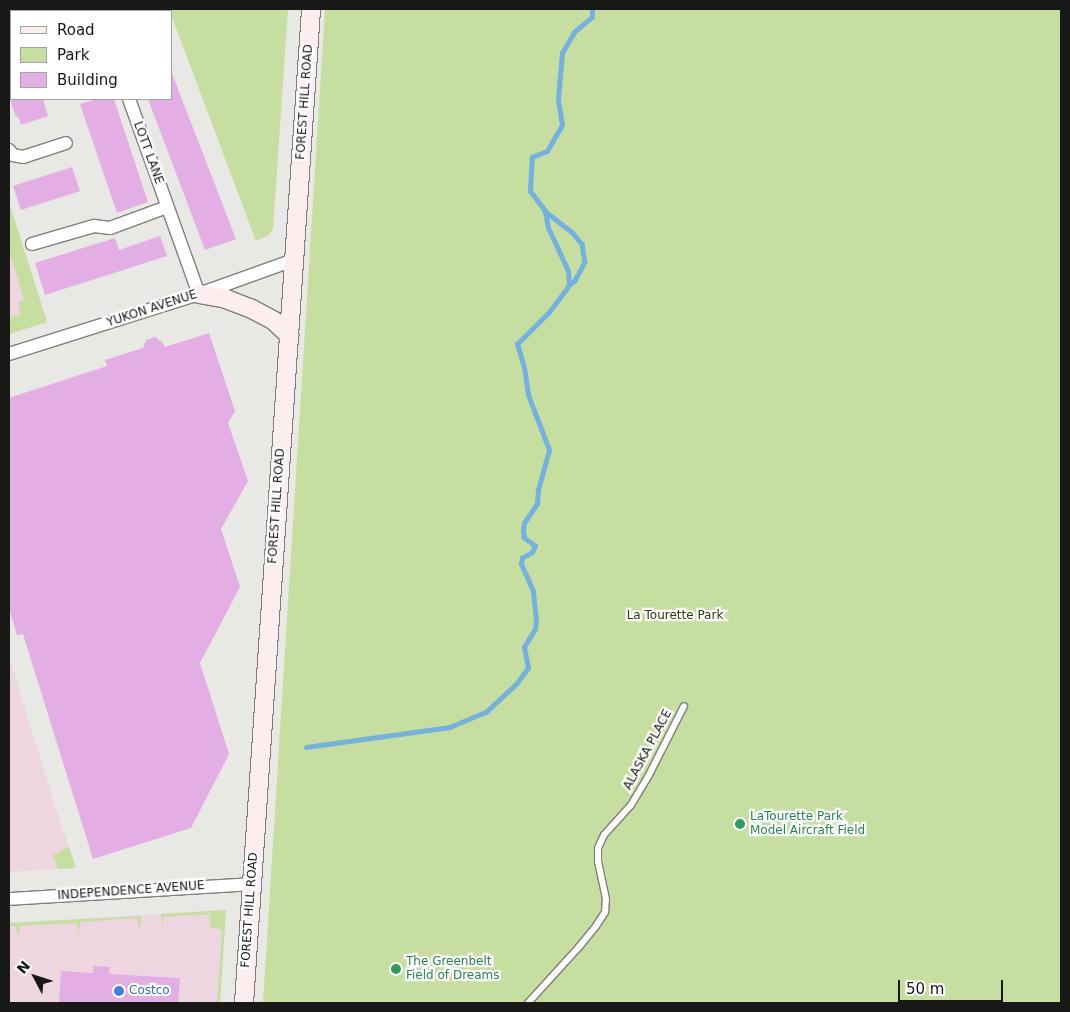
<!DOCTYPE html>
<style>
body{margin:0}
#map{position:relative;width:1070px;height:1012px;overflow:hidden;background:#e8e8e4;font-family:"DejaVu Sans",sans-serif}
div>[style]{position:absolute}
.commercial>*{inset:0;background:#eed6e0}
.green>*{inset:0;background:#c6dea0}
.stream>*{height:4.5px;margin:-2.25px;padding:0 2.25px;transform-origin:2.25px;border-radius:2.25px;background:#73b1e1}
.building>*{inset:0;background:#e3aee3}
.roads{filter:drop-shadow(1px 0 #7e7e7b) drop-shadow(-1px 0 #7e7e7b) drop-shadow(0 1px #7e7e7b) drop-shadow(0 -1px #7e7e7b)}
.lane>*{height:6px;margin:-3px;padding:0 3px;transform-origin:3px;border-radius:3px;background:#fff}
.street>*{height:12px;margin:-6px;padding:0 6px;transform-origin:6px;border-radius:6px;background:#fff}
.secondary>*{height:18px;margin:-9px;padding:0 9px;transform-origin:9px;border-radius:9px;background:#fcedef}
.dots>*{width:14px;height:14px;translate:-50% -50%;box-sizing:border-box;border:2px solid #fff;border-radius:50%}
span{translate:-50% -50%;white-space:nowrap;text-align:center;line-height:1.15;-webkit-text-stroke:4.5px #fff;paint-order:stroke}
.street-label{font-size:12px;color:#181817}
.park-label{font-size:12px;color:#2d3c0a}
.leisure-label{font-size:12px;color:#27864d}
.left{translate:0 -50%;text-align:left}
.shop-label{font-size:12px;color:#366cbe}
.frame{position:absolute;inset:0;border:10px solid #181817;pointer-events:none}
.legend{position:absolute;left:10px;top:10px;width:162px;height:90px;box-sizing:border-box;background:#fff;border:1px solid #a3a3a2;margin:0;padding:6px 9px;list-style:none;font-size:15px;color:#181817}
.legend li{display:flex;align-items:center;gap:10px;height:25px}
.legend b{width:25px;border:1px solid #a3a3a2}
.north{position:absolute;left:10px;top:952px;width:50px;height:50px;-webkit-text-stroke:4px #fff;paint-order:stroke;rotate:310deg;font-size:14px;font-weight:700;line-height:20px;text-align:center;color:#181817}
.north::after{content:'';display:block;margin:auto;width:18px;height:22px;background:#181817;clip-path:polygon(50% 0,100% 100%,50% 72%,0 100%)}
.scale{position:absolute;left:898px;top:980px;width:105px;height:22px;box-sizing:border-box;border:2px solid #181817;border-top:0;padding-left:6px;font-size:15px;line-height:18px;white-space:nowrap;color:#181817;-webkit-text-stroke:4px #fff;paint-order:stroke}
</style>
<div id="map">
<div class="commercial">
<i style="clip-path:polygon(9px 202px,47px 322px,9px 334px)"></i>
<i style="clip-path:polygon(9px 657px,55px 806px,76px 868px,9px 872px)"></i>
<i style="clip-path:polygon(226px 910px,220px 1003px,9px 1003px,9px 923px)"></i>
</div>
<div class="green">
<i style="clip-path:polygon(169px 9px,288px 9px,273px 229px,269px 235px,256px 241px)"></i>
<i style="clip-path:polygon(325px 9px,1061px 9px,1061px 1003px,263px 1003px)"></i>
<i style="clip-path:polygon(9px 202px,47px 322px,9px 334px,9px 318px,21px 314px,18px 303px,24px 300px,9px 250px)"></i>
<i style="clip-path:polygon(69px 847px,76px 868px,58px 869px,53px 855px)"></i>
<i style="clip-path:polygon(226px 910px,220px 1003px,217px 1003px,222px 930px,210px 927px,209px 914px,163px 917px,163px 929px,161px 914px)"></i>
<i style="clip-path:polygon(141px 916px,140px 931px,137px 918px,80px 922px,79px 934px,77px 923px,20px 926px,18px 937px,16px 926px,9px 926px,9px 923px)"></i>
</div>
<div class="stream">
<i style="left:545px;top:211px;width:34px;rotate:38deg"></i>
<i style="left:572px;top:232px;width:16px;rotate:50deg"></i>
<i style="left:582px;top:244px;width:18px;rotate:81deg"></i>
<i style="left:585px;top:262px;width:21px;rotate:118deg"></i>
<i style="left:575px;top:281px;width:7px;rotate:146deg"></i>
<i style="left:306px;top:747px;width:145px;rotate:-7.9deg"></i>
<i style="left:450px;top:727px;width:39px;rotate:-23deg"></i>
<i style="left:486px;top:712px;width:41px;rotate:-43deg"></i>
<i style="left:516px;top:684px;width:20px;rotate:-53deg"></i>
<i style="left:528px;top:668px;width:21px;rotate:-101deg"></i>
<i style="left:524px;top:647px;width:21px;rotate:-59deg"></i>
<i style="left:535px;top:629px;width:8px;rotate:-83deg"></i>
<i style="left:536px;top:621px;width:30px;rotate:-96deg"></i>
<i style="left:533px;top:591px;width:30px;rotate:-114deg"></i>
<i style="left:521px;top:564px;width:6px;rotate:-81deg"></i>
<i style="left:522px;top:558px;width:12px;rotate:-31deg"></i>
<i style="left:532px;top:552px;width:7px;rotate:-63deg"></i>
<i style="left:535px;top:546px;width:14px;rotate:-144deg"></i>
<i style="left:524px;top:538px;width:7px;rotate:-98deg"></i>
<i style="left:523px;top:531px;width:8px;rotate:-83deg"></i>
<i style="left:524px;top:523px;width:23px;rotate:-56deg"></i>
<i style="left:537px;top:504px;width:14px;rotate:-86deg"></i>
<i style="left:538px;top:490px;width:41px;rotate:-74.6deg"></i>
<i style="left:549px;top:450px;width:59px;rotate:-110.9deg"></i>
<i style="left:528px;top:395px;width:27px;rotate:-98deg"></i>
<i style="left:524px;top:368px;width:25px;rotate:-106deg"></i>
<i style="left:517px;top:344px;width:45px;rotate:-45deg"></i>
<i style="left:549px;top:312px;width:34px;rotate:-53deg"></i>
<i style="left:569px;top:285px;width:14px;rotate:-94deg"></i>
<i style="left:568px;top:271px;width:47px;rotate:-114.9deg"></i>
<i style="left:548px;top:228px;width:17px;rotate:-100deg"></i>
<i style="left:545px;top:211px;width:25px;rotate:-127deg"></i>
<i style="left:530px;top:191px;width:34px;rotate:-87deg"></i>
<i style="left:532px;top:157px;width:16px;rotate:-22deg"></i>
<i style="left:547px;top:151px;width:30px;rotate:-60deg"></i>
<i style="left:562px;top:125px;width:26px;rotate:-99deg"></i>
<i style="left:558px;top:99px;width:46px;rotate:-85deg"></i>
<i style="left:562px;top:53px;width:24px;rotate:-60deg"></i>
<i style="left:574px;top:32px;width:23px;rotate:-40deg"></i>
<i style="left:592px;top:17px;width:8px;rotate:-90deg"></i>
</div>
<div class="building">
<i style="clip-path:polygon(171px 71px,236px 239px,205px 250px,148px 99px,171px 99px)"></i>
<i style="clip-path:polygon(10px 99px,43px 99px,48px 116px,21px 125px,18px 116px,16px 117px)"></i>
<i style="clip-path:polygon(97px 99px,114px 99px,148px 202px,117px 213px,80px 104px)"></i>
<i style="clip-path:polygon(72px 167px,80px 191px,21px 210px,13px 186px)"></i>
<i style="clip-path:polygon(160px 236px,167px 256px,45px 295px,35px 263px,115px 238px,119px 250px)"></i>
<i style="clip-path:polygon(209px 333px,235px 411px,228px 423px,248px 481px,221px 529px,240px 587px,200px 663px,229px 754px,191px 828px,93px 859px,23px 634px,17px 635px,9px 608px,9px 398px,107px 366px,105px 360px,143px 348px,146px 340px,155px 337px,163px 343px,165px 347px)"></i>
<i style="clip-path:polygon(93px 966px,110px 967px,109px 974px,180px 978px,178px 1003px,59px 1003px,61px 971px,93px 973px)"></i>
</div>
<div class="roads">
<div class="lane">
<i style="left:528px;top:1003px;width:76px;rotate:-47.7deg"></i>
<i style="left:579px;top:947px;width:27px;rotate:-51deg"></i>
<i style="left:596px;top:926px;width:17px;rotate:-57deg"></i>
<i style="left:605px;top:912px;width:13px;rotate:-86deg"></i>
<i style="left:606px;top:899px;width:38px;rotate:-102deg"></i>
<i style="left:598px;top:862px;width:14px;rotate:-90deg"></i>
<i style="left:598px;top:848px;width:14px;rotate:-65deg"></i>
<i style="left:604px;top:835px;width:40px;rotate:-48deg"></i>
<i style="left:631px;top:805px;width:35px;rotate:-59deg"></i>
<i style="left:649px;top:775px;width:77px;rotate:-63.1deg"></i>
</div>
<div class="street">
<i style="left:97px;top:9px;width:2px;rotate:90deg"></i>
<i style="left:129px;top:99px;width:207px;rotate:70.3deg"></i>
<i style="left:9px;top:150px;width:6px;rotate:51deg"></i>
<i style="left:13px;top:155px;width:10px;rotate:11deg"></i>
<i style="left:23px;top:157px;width:45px;rotate:-18deg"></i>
<i style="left:32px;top:244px;width:65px;rotate:-16.2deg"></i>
<i style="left:94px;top:226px;width:16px;rotate:7deg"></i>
<i style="left:110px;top:228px;width:61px;rotate:-20.2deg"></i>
<i style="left:9px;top:354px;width:199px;rotate:-17.5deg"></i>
<i style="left:199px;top:294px;width:101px;rotate:-19.7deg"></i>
<i style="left:9px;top:899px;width:243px;rotate:-3.5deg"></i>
</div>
<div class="secondary">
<i style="left:199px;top:294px;width:27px;rotate:10deg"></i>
<i style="left:226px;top:299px;width:26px;rotate:21deg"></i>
<i style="left:250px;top:308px;width:27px;rotate:28deg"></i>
<i style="left:274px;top:321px;width:21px;rotate:43deg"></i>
<i style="left:244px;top:1003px;width:996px;rotate:-86.14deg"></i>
</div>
</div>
<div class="dots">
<i style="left:740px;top:824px;background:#2e9e5b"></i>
<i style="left:396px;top:969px;background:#2e9e5b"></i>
<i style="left:119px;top:991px;background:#3f7fe0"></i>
</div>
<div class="street-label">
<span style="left:305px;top:102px;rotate:-86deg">FOREST HILL ROAD</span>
<span style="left:148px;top:153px;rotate:70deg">LOTT LANE</span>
<span style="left:152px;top:309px;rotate:-18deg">YUKON AVENUE</span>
<span style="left:277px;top:506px;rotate:-86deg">FOREST HILL ROAD</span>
<span style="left:648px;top:750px;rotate:-62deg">ALASKA PLACE</span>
<span style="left:131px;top:891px;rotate:-4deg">INDEPENDENCE AVENUE</span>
<span style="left:250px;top:910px;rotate:-86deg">FOREST HILL ROAD</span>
</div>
<div class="park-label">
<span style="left:675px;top:616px">La Tourette Park</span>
</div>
<div class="leisure-label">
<span class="left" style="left:750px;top:824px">LaTourette Park<br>Model Aircraft Field</span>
<span class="left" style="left:406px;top:969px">The Greenbelt<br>Field of Dreams</span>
</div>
<div class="shop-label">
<span class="left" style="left:129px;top:991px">Costco</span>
</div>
<div class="frame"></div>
<ul class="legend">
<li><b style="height:6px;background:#fcedef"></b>Road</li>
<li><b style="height:14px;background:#c6dea0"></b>Park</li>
<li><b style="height:14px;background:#e3aee3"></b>Building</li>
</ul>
<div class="north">N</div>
<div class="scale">50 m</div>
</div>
